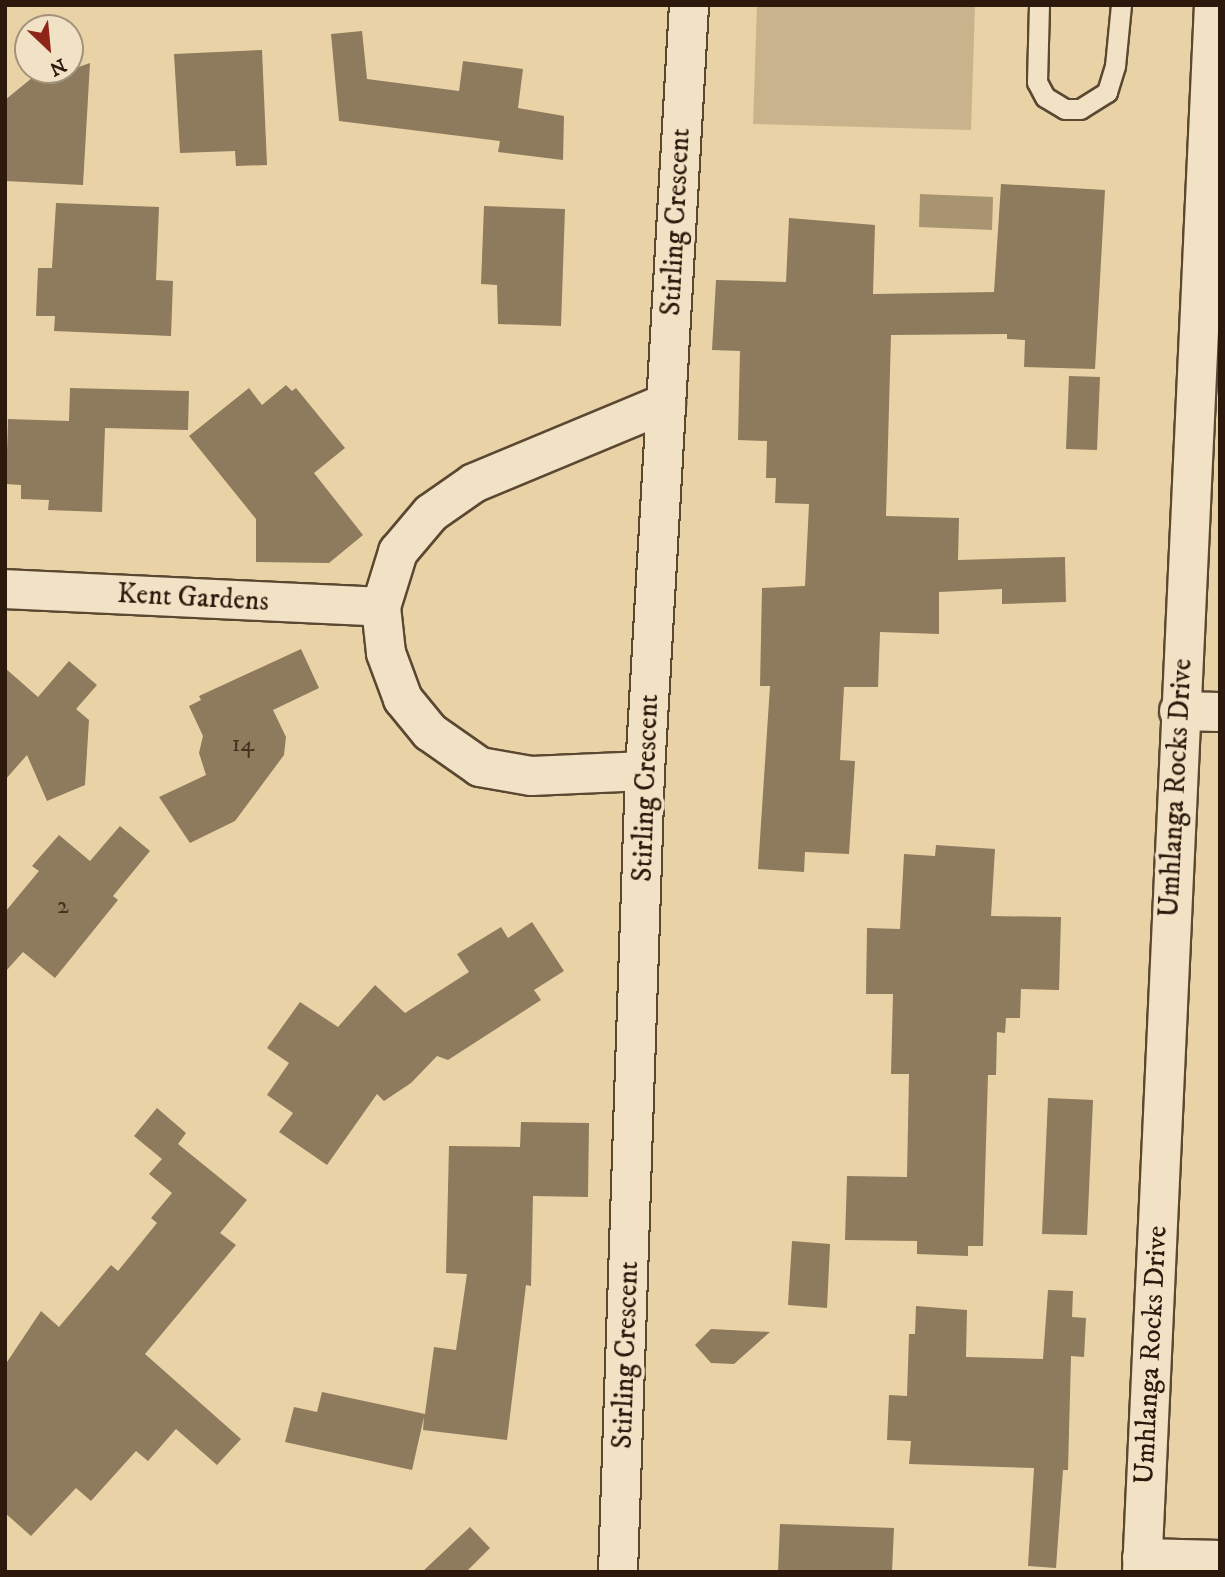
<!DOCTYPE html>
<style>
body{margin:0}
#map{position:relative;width:1225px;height:1577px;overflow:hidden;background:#e9d3a6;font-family:"IM FELL DW Pica",serif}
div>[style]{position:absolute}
.green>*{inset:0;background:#c9b38c}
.water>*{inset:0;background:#a99472}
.building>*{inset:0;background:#8e7a5c}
.roads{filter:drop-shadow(2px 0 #5b4832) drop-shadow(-2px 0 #5b4832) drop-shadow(0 2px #5b4832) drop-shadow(0 -2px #5b4832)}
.lane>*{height:19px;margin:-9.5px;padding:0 9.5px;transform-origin:9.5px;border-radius:9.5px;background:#f1e2c5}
.street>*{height:38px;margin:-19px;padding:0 19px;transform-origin:19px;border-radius:19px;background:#f1e2c5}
.secondary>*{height:38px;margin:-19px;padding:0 19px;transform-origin:19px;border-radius:19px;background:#f1e2c5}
span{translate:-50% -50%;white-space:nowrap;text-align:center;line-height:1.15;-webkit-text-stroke:7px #f1e2c5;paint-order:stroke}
.number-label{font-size:24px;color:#443120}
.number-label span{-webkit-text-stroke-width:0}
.street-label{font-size:28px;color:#2c190c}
.frame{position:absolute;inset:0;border:7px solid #2c190c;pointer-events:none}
.north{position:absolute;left:14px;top:14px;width:70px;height:70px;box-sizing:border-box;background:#f1e2c5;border:2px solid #a2927b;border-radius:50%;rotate:154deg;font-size:19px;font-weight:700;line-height:28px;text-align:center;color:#2c190c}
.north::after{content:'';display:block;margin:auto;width:24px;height:32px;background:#8f2418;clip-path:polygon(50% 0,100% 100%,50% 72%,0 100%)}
</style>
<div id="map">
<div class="green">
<i style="clip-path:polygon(757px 5px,975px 5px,971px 130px,753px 124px)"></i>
</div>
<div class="water">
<i style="clip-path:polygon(920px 194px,993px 197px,992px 230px,919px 227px)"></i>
</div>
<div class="building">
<i style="clip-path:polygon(362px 31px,367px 79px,459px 91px,463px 61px,523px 69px,518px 108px,564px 116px,563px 160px,498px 152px,500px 141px,339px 121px,331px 34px)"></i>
<i style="clip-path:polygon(262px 50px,267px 165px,236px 166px,235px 151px,180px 153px,174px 54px)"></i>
<i style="clip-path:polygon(90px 63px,83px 185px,5px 181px,5px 100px,38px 73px,70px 70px)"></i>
<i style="clip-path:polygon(1001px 184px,1105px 190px,1095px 369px,1024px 367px,1025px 340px,1007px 339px,1007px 334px,891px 335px,886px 516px,959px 518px,958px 560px,1065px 557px,1066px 602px,1002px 604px,1002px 589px,939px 592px,939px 634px,880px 632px,878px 687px,844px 687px,840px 760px,855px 761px,849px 854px,805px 852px,804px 872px,758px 869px,770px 686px,760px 686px,762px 588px,805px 586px,809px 504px,775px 503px,776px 478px,766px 478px,767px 441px,738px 440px,740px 351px,712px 350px,716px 280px,786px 282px,789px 218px,875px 225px,873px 294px,994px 292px)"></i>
<i style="clip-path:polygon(56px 203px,159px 207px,156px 280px,173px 281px,171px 336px,54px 331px,55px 316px,36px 316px,38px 268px,52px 268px)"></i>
<i style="clip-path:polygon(484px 206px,565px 209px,561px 326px,498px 324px,497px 285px,481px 284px)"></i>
<i style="clip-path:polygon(1069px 376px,1100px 377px,1097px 450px,1066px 449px)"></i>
<i style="clip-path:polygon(286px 385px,292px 391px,296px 388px,345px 448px,314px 473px,363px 535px,329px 563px,256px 562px,256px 519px,189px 436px,249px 388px,262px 405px)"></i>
<i style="clip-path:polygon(70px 388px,189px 391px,188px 430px,105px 428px,102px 512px,48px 510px,49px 500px,21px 499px,21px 485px,6px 484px,8px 419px,69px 421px)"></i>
<i style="clip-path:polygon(301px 649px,319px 688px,273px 710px,286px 737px,284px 755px,235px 821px,190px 843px,159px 797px,206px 775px,199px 753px,203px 736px,189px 706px,201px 700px,199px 696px)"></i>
<i style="clip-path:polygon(69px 661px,97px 685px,76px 709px,89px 720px,85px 785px,47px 801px,27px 755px,5px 780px,5px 668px,38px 697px)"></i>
<i style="clip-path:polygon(120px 826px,150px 851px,113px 896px,118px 900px,55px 978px,23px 952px,5px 972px,5px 912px,39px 871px,32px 866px,59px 835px,90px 861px)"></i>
<i style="clip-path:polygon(936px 845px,995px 849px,991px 916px,1061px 917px,1059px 990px,1021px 989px,1020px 1018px,1006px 1018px,1005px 1033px,997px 1032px,996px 1075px,988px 1075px,983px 1246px,968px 1246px,968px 1256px,917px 1254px,917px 1241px,845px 1240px,847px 1176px,907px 1177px,909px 1074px,891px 1074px,893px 994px,866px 994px,867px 928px,900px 929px,904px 854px,935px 856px)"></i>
<i style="clip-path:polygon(532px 922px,564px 971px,534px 990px,541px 1000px,448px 1060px,437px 1056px,411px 1083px,384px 1101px,377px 1094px,327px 1165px,279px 1132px,293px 1113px,267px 1095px,289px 1063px,267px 1048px,300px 1002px,338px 1027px,375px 985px,405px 1013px,469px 972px,457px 954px,501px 927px,508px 938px)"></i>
<i style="clip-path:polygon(1048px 1098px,1093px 1100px,1087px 1235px,1042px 1234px)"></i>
<i style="clip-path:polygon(157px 1108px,186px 1133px,178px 1144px,247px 1200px,220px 1233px,236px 1245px,145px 1354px,241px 1439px,217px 1465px,176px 1429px,148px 1461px,136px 1451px,91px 1501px,76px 1488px,31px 1536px,5px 1513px,5px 1365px,41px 1311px,59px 1327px,111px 1265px,118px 1271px,157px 1223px,151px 1218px,172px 1193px,149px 1174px,162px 1159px,134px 1136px)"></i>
<i style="clip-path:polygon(521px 1122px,589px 1123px,588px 1197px,533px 1196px,531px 1286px,526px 1285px,507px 1440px,423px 1430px,424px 1417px,412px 1470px,285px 1442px,294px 1407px,317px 1412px,322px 1392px,425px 1414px,434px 1347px,456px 1350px,467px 1274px,446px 1273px,449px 1146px,520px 1147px)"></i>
<i style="clip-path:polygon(792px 1241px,830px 1244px,827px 1308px,788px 1305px)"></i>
<i style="clip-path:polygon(1048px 1290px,1073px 1291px,1072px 1317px,1086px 1318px,1084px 1357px,1071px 1356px,1068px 1470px,1063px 1470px,1056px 1568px,1028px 1566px,1034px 1468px,909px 1464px,911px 1441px,887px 1440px,889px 1395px,907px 1396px,909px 1334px,915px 1334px,916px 1306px,967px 1310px,966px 1357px,1043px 1359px)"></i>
<i style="clip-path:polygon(711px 1329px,770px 1332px,734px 1364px,711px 1363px,695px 1345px)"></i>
<i style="clip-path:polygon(780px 1524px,894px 1528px,892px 1572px,778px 1572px)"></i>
<i style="clip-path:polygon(470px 1527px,490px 1548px,466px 1572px,422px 1572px)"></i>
</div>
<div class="roads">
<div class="lane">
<i style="left:1039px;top:5px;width:77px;rotate:91.5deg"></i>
<i style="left:1037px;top:82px;width:17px;rotate:62deg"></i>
<i style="left:1045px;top:97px;width:23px;rotate:31deg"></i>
<i style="left:1065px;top:109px;width:15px"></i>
<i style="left:1080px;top:109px;width:32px;rotate:-32deg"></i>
<i style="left:1107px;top:92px;width:27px;rotate:-73deg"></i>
<i style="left:1115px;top:66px;width:61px;rotate:-84.4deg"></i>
</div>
<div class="street">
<i style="left:5px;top:589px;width:376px;rotate:2.7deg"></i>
<i style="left:1179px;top:711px;width:41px;rotate:1.4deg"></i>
<i style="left:645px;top:771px;width:114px;rotate:177.5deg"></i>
<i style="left:531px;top:776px;width:52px;rotate:-170deg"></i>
<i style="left:480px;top:767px;width:61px;rotate:-145deg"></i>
<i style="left:430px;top:732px;width:43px;rotate:-129.3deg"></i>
<i style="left:403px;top:699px;width:49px;rotate:-110.3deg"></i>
<i style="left:386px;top:653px;width:46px;rotate:-96.2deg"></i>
<i style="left:381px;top:607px;width:58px;rotate:-72.8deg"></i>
<i style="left:398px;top:552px;width:51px;rotate:-49.8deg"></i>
<i style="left:431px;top:513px;width:52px;rotate:-34.9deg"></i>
<i style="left:474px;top:483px;width:208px;rotate:-22.6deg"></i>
<i style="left:1142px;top:1558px;width:78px;rotate:1.5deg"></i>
<i style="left:618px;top:1572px;width:801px;rotate:-88.07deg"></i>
<i style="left:645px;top:771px;width:767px;rotate:-86.71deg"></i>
</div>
<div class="secondary">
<i style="left:1142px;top:1572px;width:1569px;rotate:-87.37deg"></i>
</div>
</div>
<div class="number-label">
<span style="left:243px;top:745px">14</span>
<span style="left:63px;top:907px">2</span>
</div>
<div class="street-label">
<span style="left:676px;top:222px;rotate:-87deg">Stirling Crescent</span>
<span style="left:193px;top:598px;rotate:3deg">Kent Gardens</span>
<span style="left:646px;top:788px;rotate:-88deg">Stirling Crescent</span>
<span style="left:1176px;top:788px;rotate:-87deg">Umhlanga Rocks Drive</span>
<span style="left:626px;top:1355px;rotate:-88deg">Stirling Crescent</span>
<span style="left:1151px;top:1355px;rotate:-87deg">Umhlanga Rocks Drive</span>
</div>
<div class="frame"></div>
<div class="north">N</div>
</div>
